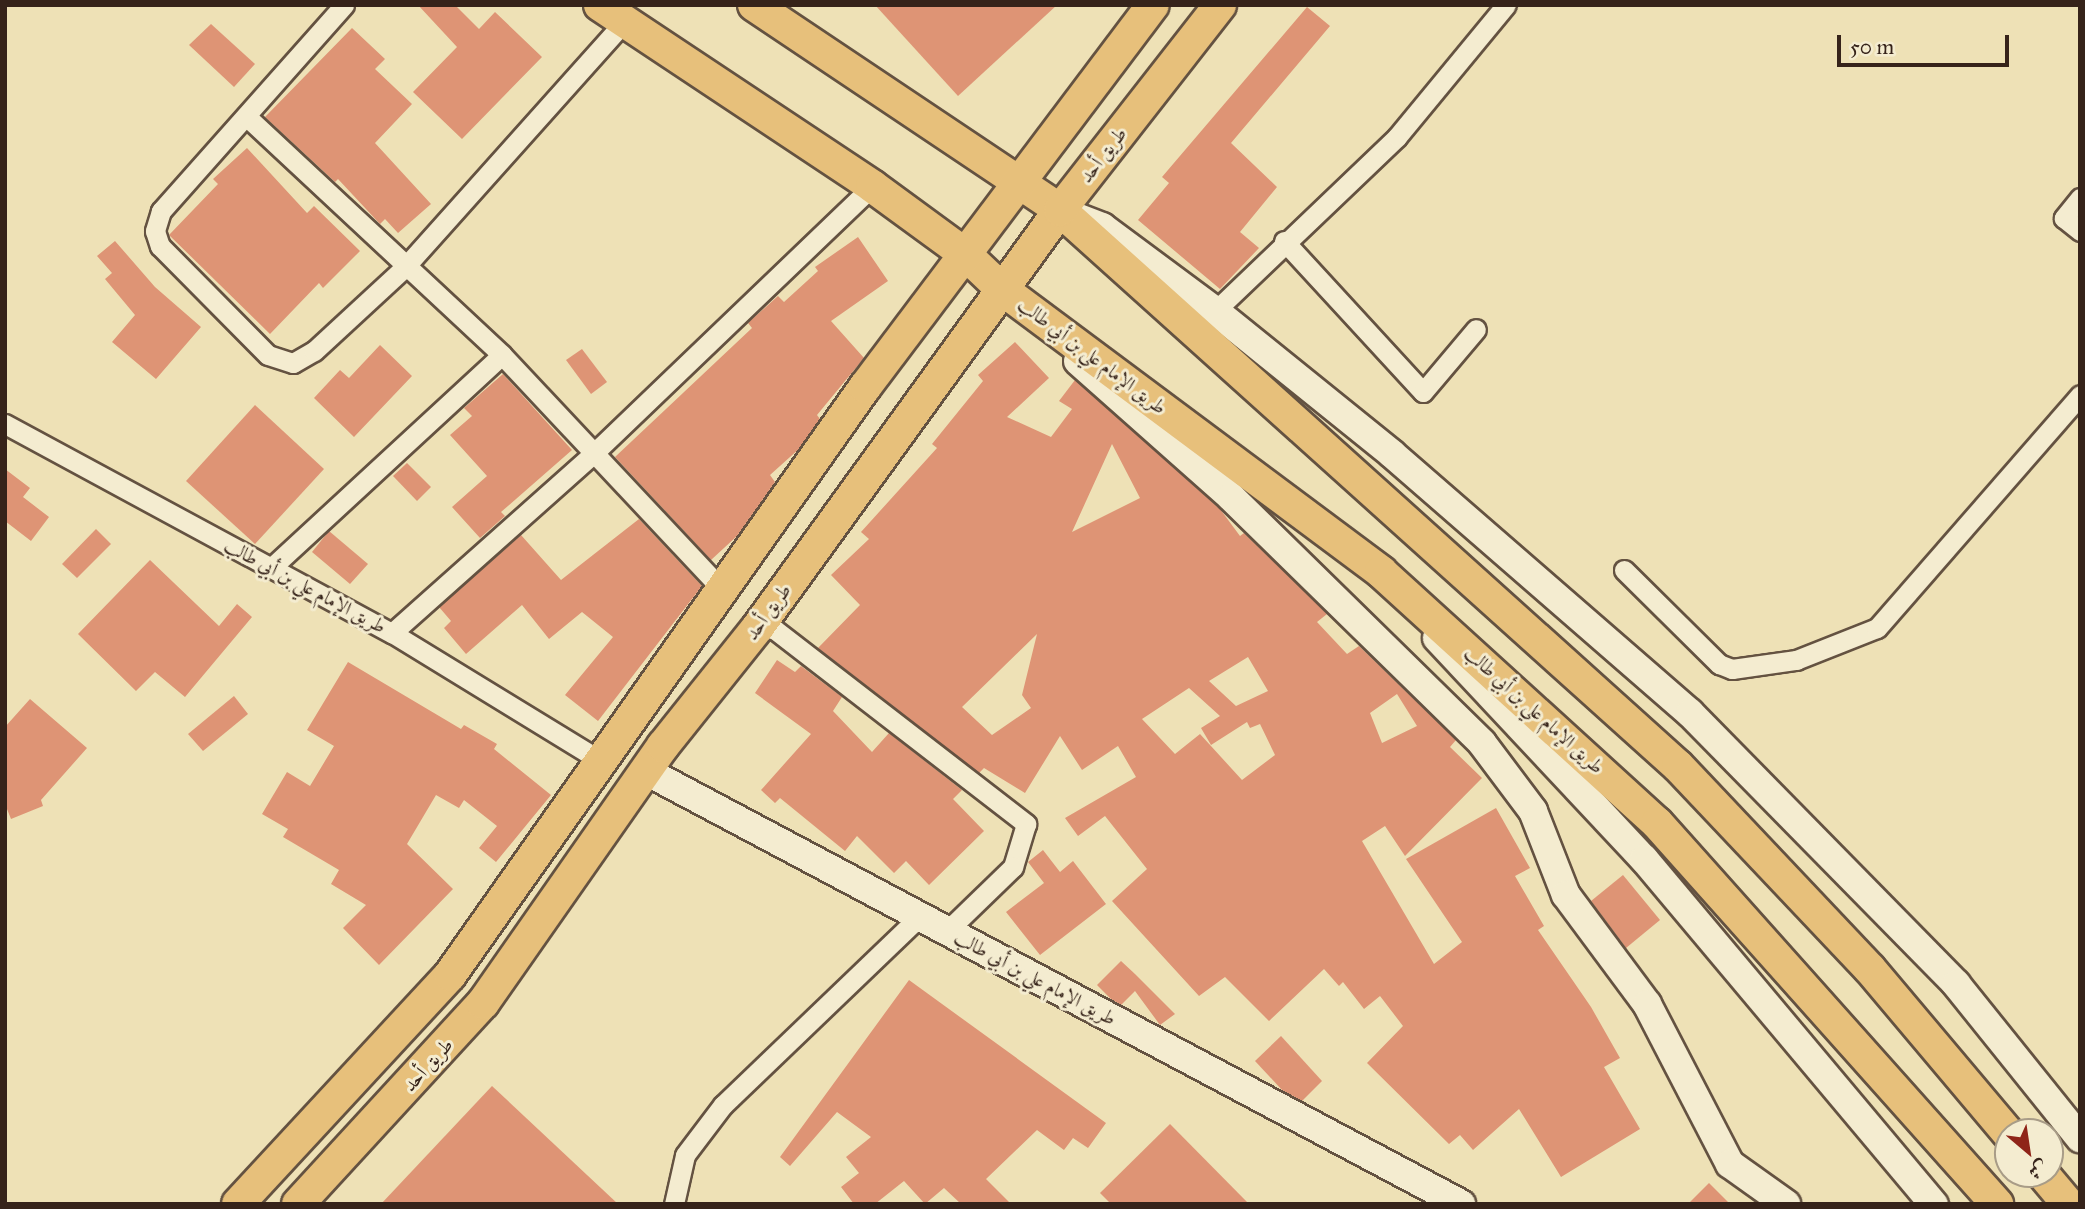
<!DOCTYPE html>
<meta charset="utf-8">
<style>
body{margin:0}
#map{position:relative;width:2085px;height:1209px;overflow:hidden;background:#eee1b6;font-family:"IM FELL Great Primer",Amiri,serif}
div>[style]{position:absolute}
.building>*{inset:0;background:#de9475}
.roads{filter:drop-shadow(2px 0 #645241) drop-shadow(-2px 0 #645241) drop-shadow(0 2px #645241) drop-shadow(0 -2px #645241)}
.street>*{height:19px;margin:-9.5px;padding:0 9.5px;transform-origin:9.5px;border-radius:9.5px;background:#f4ecd0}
.secondary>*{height:28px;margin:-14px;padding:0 14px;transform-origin:14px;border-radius:14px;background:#f4ecd0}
.primary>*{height:32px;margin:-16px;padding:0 16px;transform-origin:16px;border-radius:16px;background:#e7c07b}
span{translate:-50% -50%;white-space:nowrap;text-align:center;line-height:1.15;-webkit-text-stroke:6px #f4ecd0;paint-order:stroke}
.street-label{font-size:19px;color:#36231a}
.frame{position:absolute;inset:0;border:7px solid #36231a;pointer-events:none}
.north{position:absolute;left:1994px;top:1118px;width:70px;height:70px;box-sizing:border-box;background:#f4ecd0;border:2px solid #a89c87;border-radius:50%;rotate:151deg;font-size:19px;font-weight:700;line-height:28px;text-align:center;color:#36231a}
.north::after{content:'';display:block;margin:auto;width:24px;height:32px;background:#8f2418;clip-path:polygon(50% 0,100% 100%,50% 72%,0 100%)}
.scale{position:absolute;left:1837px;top:35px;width:172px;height:32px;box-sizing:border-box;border:4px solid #36231a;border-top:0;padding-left:9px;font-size:21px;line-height:24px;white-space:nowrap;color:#36231a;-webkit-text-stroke:5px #f4ecd0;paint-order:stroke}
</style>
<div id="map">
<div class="building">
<i style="clip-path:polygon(418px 5px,455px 5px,479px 29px,495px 12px,542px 57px,462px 139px,413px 92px,457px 47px)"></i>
<i style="clip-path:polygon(875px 5px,1057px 5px,958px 96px)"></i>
<i style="clip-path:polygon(1307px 7px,1330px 26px,1231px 143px,1277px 187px,1240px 232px,1259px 248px,1220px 289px,1138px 220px,1169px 183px,1162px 177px)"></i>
<i style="clip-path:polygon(211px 24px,255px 64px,234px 87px,189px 45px)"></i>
<i style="clip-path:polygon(352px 28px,385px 59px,375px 69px,412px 104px,375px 143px,431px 204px,398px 233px,385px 219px,380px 224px,338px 179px,335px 182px,265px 117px)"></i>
<i style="clip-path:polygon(247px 148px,307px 213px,314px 206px,360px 251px,323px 288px,319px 283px,270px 334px,169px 235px,218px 184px,213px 179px)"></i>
<i style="clip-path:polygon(858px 237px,888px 281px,831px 321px,864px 358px,817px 415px,820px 419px,800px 448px,770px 475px,775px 482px,737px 536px,711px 560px,615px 457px,752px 328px,748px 323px,778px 296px,784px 302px,818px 271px,815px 267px)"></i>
<i style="clip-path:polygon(115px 241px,155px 287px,201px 327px,156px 379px,112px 342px,135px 315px,105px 279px,112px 273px,97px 256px)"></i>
<i style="clip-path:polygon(evenodd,1015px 342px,1049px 378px,1007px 417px,1051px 437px,1072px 409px,1059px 401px,1075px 380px,1220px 509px,1240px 536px,1244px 533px,1327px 614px,1317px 622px,1347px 654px,1359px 646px,1456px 740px,1450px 747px,1482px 778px,1405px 856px,1385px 826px,1362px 841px,1434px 964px,1462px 942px,1406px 859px,1496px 808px,1530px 868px,1515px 876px,1544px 926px,1538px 930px,1591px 1007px,1620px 1058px,1604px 1067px,1640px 1129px,1561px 1177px,1519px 1109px,1473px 1150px,1460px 1135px,1449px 1144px,1367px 1063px,1403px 1026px,1380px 996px,1364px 1009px,1343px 982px,1339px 986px,1324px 969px,1269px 1021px,1225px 977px,1199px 996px,1112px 901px,1147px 869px,1105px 816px,1078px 836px,1065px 818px,1136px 777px,1118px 746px,1082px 770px,1060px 736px,1025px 793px,984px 768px,979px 773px,818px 648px,860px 605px,831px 575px,869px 539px,861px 532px,937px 448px,932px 444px,983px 381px,978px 375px,1015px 342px,1112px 444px,1140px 498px,1072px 532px,1112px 444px,1015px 342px,1037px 634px,1022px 695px,1031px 708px,992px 735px,962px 707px,1037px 634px,1015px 342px,1248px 657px,1268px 691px,1236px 706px,1209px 681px,1248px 657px,1015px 342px,1189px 688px,1220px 716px,1201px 728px,1211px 745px,1247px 722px,1250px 728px,1260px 724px,1275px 755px,1242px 780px,1200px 734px,1175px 754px,1142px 719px,1189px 688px,1015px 342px,1397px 694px,1417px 726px,1382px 743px,1370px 713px,1397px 694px)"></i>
<i style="clip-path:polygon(380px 345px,412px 376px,354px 437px,314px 398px,340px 370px,349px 378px)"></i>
<i style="clip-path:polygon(582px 349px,607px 382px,591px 394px,566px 360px)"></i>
<i style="clip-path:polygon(503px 374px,572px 450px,501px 512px,505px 516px,480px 538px,452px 507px,487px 476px,450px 435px,472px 416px,464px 408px)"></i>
<i style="clip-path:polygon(255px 405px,324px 469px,255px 544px,186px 481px)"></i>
<i style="clip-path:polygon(407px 463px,431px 487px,417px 501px,393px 476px)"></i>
<i style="clip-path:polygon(5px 469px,30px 488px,23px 497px,49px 517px,31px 541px,5px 521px)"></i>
<i style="clip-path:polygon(639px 519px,702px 586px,598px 721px,565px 695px,613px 637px,582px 612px,549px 639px,522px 605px,466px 654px,444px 628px,451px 621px,439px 607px,521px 535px,561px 580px)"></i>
<i style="clip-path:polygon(96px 529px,111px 544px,77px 578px,62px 564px)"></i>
<i style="clip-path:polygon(329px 531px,368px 564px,350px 584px,312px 552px)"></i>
<i style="clip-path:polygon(150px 560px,219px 626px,237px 604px,252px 617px,185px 697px,155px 672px,136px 691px,78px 634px)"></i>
<i style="clip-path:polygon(777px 660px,795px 672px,801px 666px,842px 697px,833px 711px,872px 752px,889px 733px,962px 790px,953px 799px,984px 831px,929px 885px,906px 861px,894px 873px,857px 836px,845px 851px,780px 798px,775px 803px,761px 790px,811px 734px,755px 693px)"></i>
<i style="clip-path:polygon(348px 662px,461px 729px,464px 725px,497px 744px,494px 749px,551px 795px,496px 862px,479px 848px,497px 826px,464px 800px,459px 808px,436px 795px,407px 844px,453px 889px,379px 965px,343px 928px,366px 905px,331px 884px,339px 870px,283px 837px,288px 829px,262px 814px,287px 772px,310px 786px,334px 746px,307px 730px)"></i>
<i style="clip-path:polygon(234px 696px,248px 714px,203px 751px,188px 734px)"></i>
<i style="clip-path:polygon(30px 699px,87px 748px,41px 800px,43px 806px,11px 819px,5px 804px,5px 727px)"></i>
<i style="clip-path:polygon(1043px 850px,1060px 872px,1073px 861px,1106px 904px,1040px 955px,1006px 912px,1044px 883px,1028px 862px)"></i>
<i style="clip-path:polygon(1623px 875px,1660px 920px,1626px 948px,1591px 901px)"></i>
<i style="clip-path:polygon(1121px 961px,1135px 974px,1175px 1014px,1160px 1025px,1135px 991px,1121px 1005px,1111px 999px,1097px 985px)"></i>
<i style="clip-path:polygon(909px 980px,1106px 1123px,1088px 1148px,1073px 1138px,1064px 1150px,1037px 1130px,986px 1179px,1011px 1204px,961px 1204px,944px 1188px,925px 1204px,904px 1181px,875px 1204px,854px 1204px,841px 1187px,859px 1173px,846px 1157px,871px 1137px,837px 1112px,790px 1166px,780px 1157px)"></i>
<i style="clip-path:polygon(1281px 1036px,1322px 1081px,1302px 1101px,1282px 1090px,1255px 1061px)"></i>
<i style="clip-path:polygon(492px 1086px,618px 1204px,381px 1204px)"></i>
<i style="clip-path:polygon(1170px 1124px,1249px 1204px,1111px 1204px,1100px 1193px)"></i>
<i style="clip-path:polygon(1709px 1183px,1730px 1204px,1688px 1204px)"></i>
</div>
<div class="roads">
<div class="street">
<i style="left:344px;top:5px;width:276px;rotate:131.6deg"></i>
<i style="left:161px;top:211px;width:21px;rotate:107deg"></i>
<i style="left:155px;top:231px;width:16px;rotate:72deg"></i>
<i style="left:160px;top:246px;width:153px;rotate:45.3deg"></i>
<i style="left:268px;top:355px;width:26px;rotate:18deg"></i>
<i style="left:293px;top:363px;width:24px;rotate:-30deg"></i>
<i style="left:314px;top:351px;width:124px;rotate:-42.7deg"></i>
<i style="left:405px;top:267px;width:327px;rotate:-48.2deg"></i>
<i style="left:246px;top:116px;width:350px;rotate:43deg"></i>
<i style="left:502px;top:355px;width:320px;rotate:46.8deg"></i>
<i style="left:2080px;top:198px;width:26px;rotate:129deg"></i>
<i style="left:2064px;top:218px;width:21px;rotate:39deg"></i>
<i style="left:1284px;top:241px;width:205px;rotate:47.4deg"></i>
<i style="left:1423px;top:392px;width:82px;rotate:-49.9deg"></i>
<i style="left:1215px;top:311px;width:252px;rotate:-43.7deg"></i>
<i style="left:1397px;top:137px;width:171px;rotate:-50.5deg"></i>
<i style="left:5px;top:424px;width:440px;rotate:28.4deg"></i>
<i style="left:392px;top:633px;width:243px;rotate:31.5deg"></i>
<i style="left:271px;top:568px;width:314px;rotate:-42.7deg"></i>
<i style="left:1624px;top:570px;width:134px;rotate:44.7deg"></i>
<i style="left:1719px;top:664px;width:14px;rotate:21deg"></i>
<i style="left:1732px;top:669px;width:65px;rotate:-8deg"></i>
<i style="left:1796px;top:660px;width:87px;rotate:-21.6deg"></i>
<i style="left:1877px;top:628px;width:309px;rotate:-48.9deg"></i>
<i style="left:758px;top:627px;width:16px;rotate:7deg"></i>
<i style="left:774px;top:629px;width:319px;rotate:37.7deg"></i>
<i style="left:1026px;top:824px;width:45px;rotate:106.8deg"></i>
<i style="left:1013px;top:867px;width:92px;rotate:135.9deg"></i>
<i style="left:392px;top:633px;width:271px;rotate:-41.7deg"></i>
<i style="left:594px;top:453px;width:385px;rotate:-43.8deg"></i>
<i style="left:674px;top:1204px;width:50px;rotate:-77.3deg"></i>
<i style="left:685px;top:1155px;width:63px;rotate:-52.8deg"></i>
<i style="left:723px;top:1105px;width:273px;rotate:-43.8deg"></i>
</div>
<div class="secondary">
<i style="left:1066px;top:213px;width:39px;rotate:21deg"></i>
<i style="left:1102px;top:227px;width:141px;rotate:36.6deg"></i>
<i style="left:1215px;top:311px;width:228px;rotate:38.9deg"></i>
<i style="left:1392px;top:454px;width:395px;rotate:41deg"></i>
<i style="left:1690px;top:713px;width:380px;rotate:45.5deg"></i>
<i style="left:1956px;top:984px;width:198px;rotate:51.2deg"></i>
<i style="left:1078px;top:361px;width:205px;rotate:41.6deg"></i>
<i style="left:1231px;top:497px;width:351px;rotate:44.4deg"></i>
<i style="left:1482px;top:743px;width:85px;rotate:53.1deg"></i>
<i style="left:1533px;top:811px;width:90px;rotate:68.6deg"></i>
<i style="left:1566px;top:895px;width:136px;rotate:53.4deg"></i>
<i style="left:1647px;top:1004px;width:180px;rotate:62.6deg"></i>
<i style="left:1730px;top:1164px;width:69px;rotate:35.5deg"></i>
<i style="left:1437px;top:638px;width:303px;rotate:46.9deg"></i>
<i style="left:1644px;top:859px;width:451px;rotate:50deg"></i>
<i style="left:646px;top:771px;width:923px;rotate:27.98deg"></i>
</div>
<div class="primary">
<i style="left:600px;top:5px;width:327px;rotate:33.6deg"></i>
<i style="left:872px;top:186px;width:115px;rotate:36.2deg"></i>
<i style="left:965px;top:254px;width:52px;rotate:43.5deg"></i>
<i style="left:1003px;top:290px;width:472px;rotate:36.7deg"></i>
<i style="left:1381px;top:572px;width:373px;rotate:42.3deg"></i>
<i style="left:1657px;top:823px;width:511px;rotate:48.25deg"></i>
<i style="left:754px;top:5px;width:368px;rotate:33.8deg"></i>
<i style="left:1060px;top:210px;width:831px;rotate:41.98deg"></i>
<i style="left:1678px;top:766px;width:279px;rotate:46.6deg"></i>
<i style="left:1870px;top:969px;width:214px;rotate:49.9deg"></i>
<i style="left:2043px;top:1174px;width:39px;rotate:50deg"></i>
<i style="left:238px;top:1204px;width:312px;rotate:-47.2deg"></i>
<i style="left:450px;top:975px;width:720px;rotate:-54.79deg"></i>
<i style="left:865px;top:387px;width:478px;rotate:-53deg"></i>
<i style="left:298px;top:1204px;width:273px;rotate:-47.4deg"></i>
<i style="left:483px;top:1003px;width:314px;rotate:-55deg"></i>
<i style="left:663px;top:746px;width:152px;rotate:-51.4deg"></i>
<i style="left:758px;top:627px;width:515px;rotate:-54.09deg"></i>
<i style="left:1060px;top:210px;width:260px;rotate:-52deg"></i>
</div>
</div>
<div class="street-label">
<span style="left:1103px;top:155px;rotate:-52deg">طريق أحد</span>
<span style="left:1092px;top:356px;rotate:37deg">طريق الإمام علي بن أبي طالب</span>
<span style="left:305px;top:586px;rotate:28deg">طريق الإمام علي بن أبي طالب</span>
<span style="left:768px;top:612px;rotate:-54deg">طريق أحد</span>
<span style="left:1534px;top:710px;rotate:42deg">طريق الإمام علي بن أبي طالب</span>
<span style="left:1035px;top:978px;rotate:28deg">طريق الإمام علي بن أبي طالب</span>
<span style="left:428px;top:1065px;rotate:-48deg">طريق أحد</span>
</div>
<div class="frame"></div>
<div class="north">ش</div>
<div class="scale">50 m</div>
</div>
